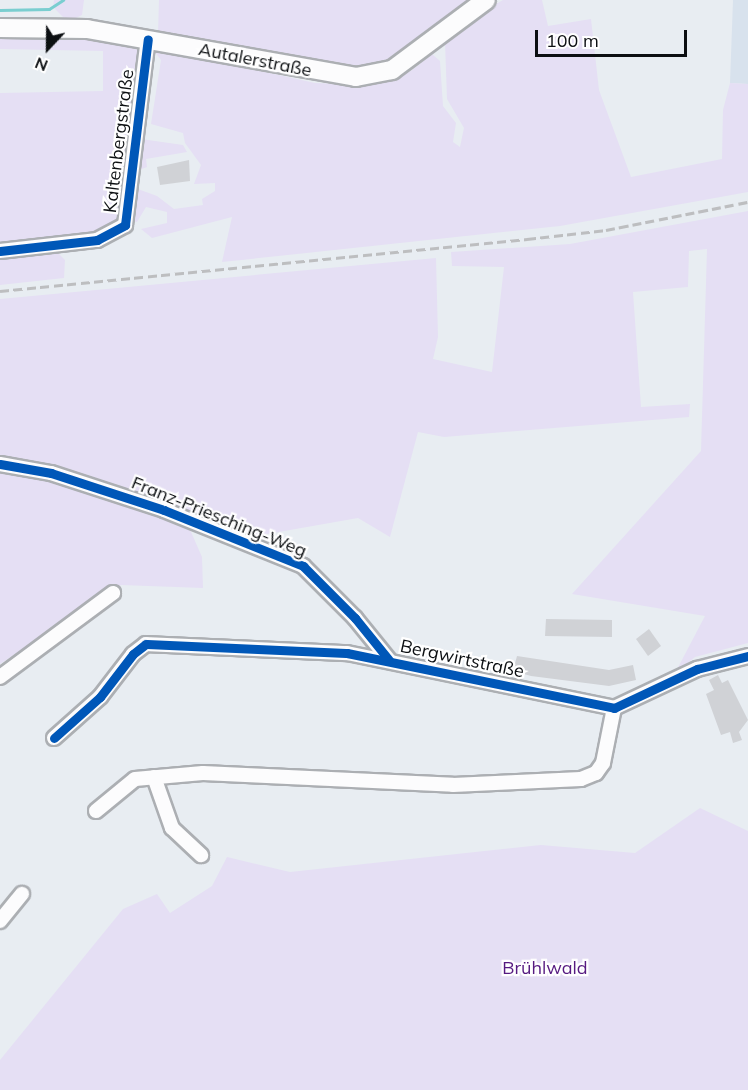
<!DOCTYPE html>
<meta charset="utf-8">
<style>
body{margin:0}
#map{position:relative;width:748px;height:1090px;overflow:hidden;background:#e8edf2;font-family:Mulish,sans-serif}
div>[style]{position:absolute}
.built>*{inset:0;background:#d8e2ed}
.green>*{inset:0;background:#e5dff4}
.stream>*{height:3px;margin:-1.5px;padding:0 1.5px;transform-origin:1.5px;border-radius:1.5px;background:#7aced0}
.building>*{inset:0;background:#d0d2d6}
.roads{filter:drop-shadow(2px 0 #acafb3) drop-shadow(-2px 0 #acafb3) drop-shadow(0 2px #acafb3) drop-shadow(0 -2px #acafb3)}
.minor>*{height:14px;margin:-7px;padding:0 7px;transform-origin:7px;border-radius:7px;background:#fcfcfd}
.major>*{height:18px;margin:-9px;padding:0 9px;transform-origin:9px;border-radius:9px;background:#fcfcfd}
.rail>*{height:3px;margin-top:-1.5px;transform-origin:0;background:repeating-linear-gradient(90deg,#bdbec0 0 9px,transparent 0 13.5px)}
.cycleway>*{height:9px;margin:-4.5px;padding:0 4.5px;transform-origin:4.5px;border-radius:4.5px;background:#0057b8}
span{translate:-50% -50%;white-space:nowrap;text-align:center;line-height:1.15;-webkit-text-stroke:4.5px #fff;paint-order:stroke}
.street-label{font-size:18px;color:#0c0f12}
.park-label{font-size:18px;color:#561a80}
.north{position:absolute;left:18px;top:18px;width:60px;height:60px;-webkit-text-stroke:4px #fff;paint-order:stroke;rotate:202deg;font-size:16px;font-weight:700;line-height:24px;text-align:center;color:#0c0f12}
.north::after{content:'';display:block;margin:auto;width:21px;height:27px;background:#0c0f12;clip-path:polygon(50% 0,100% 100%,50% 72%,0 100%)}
.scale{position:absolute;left:535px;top:30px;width:152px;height:27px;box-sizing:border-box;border:3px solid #0c0f12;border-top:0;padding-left:8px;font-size:18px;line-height:21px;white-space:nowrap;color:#0c0f12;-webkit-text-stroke:4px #fff;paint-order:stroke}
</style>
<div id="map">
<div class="built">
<i style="clip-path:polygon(733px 0,748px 0,748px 84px,730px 83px)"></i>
</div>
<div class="green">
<i style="clip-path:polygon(54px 0,84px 0,82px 15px,72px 20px,63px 17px,53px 7px)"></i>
<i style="clip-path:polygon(159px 0,479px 0,410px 52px,377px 67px,352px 70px,158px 32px)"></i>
<i style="clip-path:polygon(503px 0,542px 0,548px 26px,591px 19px,599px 90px,631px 177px,722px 159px,723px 110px,730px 83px,748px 84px,748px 192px,560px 226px,222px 262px,232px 217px,152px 238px,141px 229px,167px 223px,167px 212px,146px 207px,137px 222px,131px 221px,135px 188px,157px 196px,174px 209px,203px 205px,202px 199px,215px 191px,215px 183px,194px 184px,201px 165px,185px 143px,183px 133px,151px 124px,161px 60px,155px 52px,165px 50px,315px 83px,368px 85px,411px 71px,432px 54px,440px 61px,443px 106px,456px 123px,453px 142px,460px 147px,464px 128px,447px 99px,445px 42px,478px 14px)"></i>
<i style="clip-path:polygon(0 34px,94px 38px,139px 48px,117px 224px,87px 236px,0 245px,0 93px,103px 91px,103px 51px,0 49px)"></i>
<i style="clip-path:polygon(141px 139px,183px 145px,187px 152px,146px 159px,147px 167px,139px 170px)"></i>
<i style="clip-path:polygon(748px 211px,748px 643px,695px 657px,674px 675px,705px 616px,572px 594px,701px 451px,707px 249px,689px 251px,688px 287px,633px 292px,641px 407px,690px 404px,689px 417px,444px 437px,418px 432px,390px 537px,358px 518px,256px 536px,188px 525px,202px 557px,203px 588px,121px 585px,0 664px,0 299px,436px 258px,438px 337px,433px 359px,492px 372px,504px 267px,452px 266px,451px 252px,570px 244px)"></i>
<i style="clip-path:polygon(55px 250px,65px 260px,64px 278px,0 285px,0 256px)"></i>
<i style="clip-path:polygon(700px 808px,748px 831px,748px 1090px,0 1090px,0 1060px,123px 909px,157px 894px,170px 913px,212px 886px,227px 857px,290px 872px,541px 845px,635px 853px)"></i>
</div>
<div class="stream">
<i style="left:0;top:10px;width:49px;rotate:-1.2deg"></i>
<i style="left:49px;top:9px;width:17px;rotate:-33deg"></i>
</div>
<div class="building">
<i style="clip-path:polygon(189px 160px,190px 181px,160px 185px,157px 167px)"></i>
<i style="clip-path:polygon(546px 619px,612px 620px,612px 637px,545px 636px)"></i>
<i style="clip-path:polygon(649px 629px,661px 646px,648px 656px,636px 639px)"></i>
<i style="clip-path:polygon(517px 656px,609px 670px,633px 665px,636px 680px,609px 686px,531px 676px,513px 671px)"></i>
<i style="clip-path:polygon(718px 675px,722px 683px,728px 680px,748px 720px,739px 732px,742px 740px,733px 743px,730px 732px,721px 735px,706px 694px,714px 690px,709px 680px)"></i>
</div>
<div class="roads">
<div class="minor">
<i style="left:0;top:251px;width:98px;rotate:-6.5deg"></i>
<i style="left:97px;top:240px;width:32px;rotate:-28deg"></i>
<i style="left:125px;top:225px;width:187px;rotate:-83deg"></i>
<i style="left:0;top:464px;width:52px;rotate:10deg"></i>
<i style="left:51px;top:473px;width:119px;rotate:18.1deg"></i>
<i style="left:164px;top:510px;width:150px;rotate:21.9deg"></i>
<i style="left:303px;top:566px;width:74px;rotate:45deg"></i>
<i style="left:355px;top:618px;width:54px;rotate:51deg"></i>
<i style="left:0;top:677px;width:141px;rotate:-36.6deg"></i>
<i style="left:54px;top:738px;width:62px;rotate:-41.7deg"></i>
<i style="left:100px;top:697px;width:54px;rotate:-52.5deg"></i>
<i style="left:133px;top:654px;width:16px;rotate:-38deg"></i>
<i style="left:146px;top:644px;width:201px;rotate:2.6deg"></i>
<i style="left:347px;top:653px;width:273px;rotate:11.6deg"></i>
<i style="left:614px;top:708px;width:92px;rotate:-25.2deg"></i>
<i style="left:697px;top:669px;width:53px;rotate:-14.3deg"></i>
<i style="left:154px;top:777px;width:54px;rotate:70.6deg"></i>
<i style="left:172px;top:828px;width:40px;rotate:43deg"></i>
<i style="left:96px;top:811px;width:50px;rotate:-39.4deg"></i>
<i style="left:135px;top:779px;width:68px;rotate:-5deg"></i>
<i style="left:203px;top:773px;width:250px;rotate:2.7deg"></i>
<i style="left:453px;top:785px;width:128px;rotate:-2.7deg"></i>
<i style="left:581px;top:779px;width:16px;rotate:-22deg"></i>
<i style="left:596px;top:773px;width:12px;rotate:-55deg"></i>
<i style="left:603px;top:763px;width:56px;rotate:-78.7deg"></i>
<i style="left:0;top:921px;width:35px;rotate:-51deg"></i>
</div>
<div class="major">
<i style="left:0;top:28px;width:87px;rotate:0.7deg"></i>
<i style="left:87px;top:29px;width:273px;rotate:10.1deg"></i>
<i style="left:356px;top:77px;width:37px;rotate:-11deg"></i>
<i style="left:392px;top:70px;width:117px;rotate:-36.7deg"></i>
</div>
</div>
<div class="rail">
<i style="left:0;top:291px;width:530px;rotate:-5.64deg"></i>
<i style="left:527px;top:239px;width:80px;rotate:-6.5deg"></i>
<i style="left:606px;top:230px;width:145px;rotate:-11.2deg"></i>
</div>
<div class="cycleway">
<i style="left:0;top:251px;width:98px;rotate:-6.5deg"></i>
<i style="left:97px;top:240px;width:32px;rotate:-28deg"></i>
<i style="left:125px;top:225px;width:187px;rotate:-83deg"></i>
<i style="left:0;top:464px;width:52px;rotate:10deg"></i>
<i style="left:51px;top:473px;width:119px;rotate:18.1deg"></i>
<i style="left:164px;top:510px;width:150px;rotate:21.9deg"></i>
<i style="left:303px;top:566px;width:74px;rotate:45deg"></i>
<i style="left:355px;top:618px;width:54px;rotate:51deg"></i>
<i style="left:54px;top:738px;width:62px;rotate:-41.7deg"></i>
<i style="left:100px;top:697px;width:54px;rotate:-52.5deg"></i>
<i style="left:133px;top:654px;width:16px;rotate:-38deg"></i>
<i style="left:146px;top:644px;width:201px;rotate:2.6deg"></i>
<i style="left:347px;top:653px;width:273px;rotate:11.6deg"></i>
<i style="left:614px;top:708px;width:92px;rotate:-25.2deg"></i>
<i style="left:697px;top:669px;width:53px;rotate:-14.3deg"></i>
</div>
<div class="street-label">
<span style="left:255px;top:60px;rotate:11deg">Autalerstraße</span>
<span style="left:119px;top:141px;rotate:-83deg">Kaltenbergstraße</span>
<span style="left:219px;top:517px;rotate:22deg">Franz-Priesching-Weg</span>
<span style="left:462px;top:659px;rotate:12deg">Bergwirtstraße</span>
</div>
<div class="park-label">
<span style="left:545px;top:968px">Brühlwald</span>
</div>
<div class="north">N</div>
<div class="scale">100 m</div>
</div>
